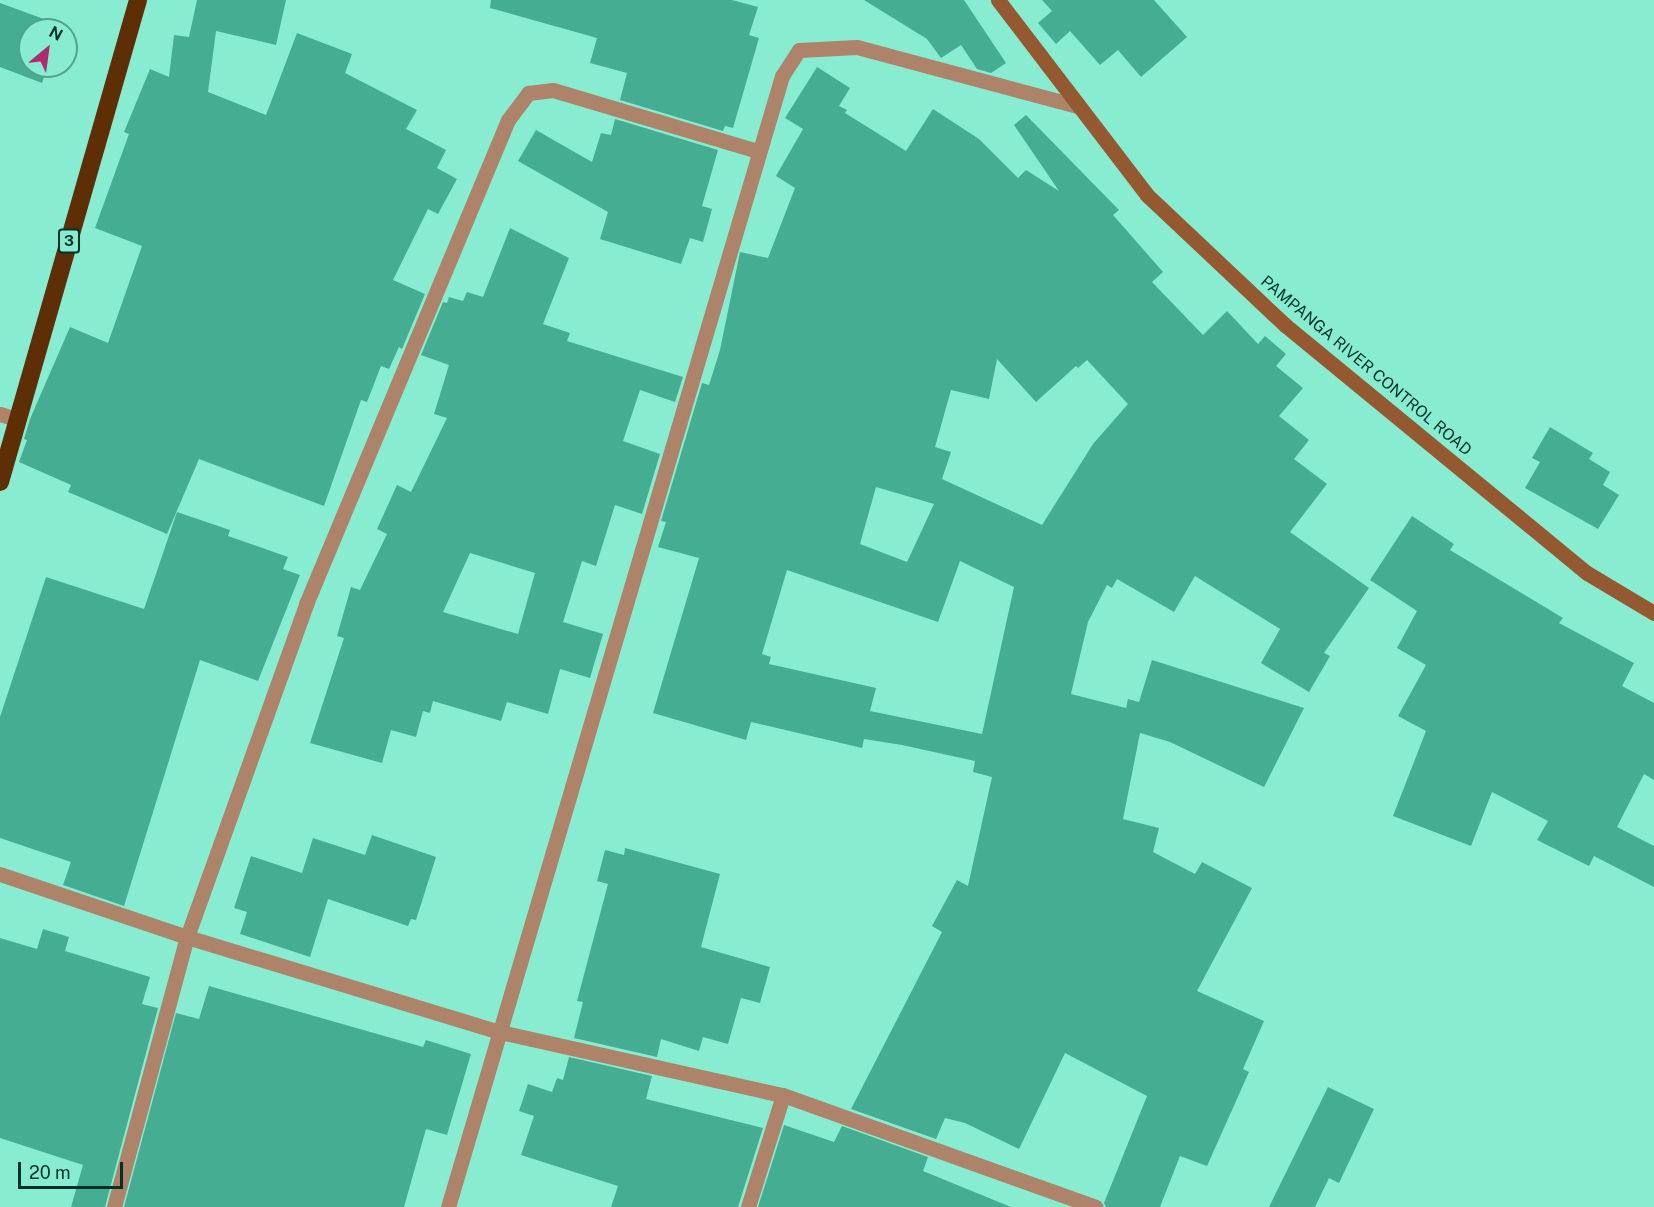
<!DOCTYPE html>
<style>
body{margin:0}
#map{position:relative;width:1654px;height:1207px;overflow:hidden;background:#88edd0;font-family:"Public Sans",sans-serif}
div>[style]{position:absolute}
.building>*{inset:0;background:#45ad92}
.street>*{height:15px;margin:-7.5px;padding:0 7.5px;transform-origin:7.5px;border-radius:7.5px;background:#ad8369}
.secondary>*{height:15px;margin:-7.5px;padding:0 7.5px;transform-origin:7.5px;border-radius:7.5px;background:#955931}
.highway>*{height:18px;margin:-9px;padding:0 9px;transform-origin:9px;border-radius:9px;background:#5e2e07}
span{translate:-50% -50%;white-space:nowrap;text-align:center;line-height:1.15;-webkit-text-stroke:4.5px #88edd0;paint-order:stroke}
.shield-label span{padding:2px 4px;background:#88edd0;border:2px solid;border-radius:4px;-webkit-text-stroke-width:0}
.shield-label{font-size:15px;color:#023127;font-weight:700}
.street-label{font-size:16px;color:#023127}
.north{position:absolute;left:18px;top:18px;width:60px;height:60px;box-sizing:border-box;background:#88edd0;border:2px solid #52a28c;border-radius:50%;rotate:29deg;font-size:16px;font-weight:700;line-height:24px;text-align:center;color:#023127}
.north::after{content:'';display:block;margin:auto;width:21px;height:27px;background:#af2a71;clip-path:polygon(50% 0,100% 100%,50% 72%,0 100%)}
.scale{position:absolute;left:18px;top:1162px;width:105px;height:27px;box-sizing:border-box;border:3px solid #023127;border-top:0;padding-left:8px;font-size:18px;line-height:21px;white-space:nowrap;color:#023127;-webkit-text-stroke:4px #88edd0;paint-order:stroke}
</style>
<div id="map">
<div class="building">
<i style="clip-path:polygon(197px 0,286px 0,276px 45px,216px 31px,208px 92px,266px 115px,297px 33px,352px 54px,345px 73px,417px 110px,406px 129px,446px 150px,437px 168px,457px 179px,438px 214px,428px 209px,393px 280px,425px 294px,402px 349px,399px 347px,389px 369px,381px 366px,367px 402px,361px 400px,324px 506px,199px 459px,167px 534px,68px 492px,71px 485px,19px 462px,27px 440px,24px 439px,30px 419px,70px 327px,108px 343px,142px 246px,95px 228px,129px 134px,124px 132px,150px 69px,169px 77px,174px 35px,189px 37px)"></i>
<i style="clip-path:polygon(491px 0,732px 0,758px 7px,749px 35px,759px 38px,733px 128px,725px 126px,723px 131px,620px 100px,627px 73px,590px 63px,597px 38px,490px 8px)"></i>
<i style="clip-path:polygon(864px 0,964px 0,1006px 63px,991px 73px,977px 69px,961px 45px,941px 58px,927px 39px)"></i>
<i style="clip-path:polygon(1042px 0,1154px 0,1187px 37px,1141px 77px,1118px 50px,1100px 65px,1070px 31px,1056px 44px,1038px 23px,1052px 11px)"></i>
<i style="clip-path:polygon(0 3px,63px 26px,62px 30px,30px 30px,30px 66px,48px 66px,42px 83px,0 67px)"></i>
<i style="clip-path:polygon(evenodd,817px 67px,850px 88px,839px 106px,847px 110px,845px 113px,906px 151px,933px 109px,979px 139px,1018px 178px,1026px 170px,1059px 191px,1014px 125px,1026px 115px,1119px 210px,1113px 215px,1163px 272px,1152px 282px,1203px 335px,1227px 311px,1258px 344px,1265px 336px,1286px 354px,1276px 366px,1303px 388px,1279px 416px,1309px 440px,1294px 459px,1327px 484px,1290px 532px,1369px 588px,1324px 653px,1330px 656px,1309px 692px,1261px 663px,1280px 629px,1195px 576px,1174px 612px,1117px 579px,1112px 588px,1107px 585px,1088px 622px,1071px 694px,1126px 708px,1128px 699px,1139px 702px,1152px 660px,1304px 708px,1264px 787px,1170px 742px,1140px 733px,1123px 819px,1159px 828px,1153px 852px,1195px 874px,1202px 862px,1252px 888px,1197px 991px,1264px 1021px,1243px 1069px,1249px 1072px,1207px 1166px,1180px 1156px,1160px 1207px,1106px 1207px,1104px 1203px,1147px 1096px,1065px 1053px,1019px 1149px,965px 1123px,945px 1118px,936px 1139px,851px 1109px,942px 932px,932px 926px,957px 880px,968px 886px,992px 777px,973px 772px,975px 761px,902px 745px,864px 739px,862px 748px,751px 722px,746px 740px,653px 713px,699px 558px,658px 547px,666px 522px,661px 521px,702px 383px,709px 385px,720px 350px,740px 252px,768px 258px,795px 188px,776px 176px,803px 129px,785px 118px,817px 67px,997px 359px,1036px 402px,1076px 366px,1078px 368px,1087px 360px,1128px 404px,1093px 444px,1042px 525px,942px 479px,951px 452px,935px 447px,951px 390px,989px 399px,997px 359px,817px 67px,876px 487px,934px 504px,907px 562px,860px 544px,876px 487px,817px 67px,960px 561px,1014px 587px,982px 734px,870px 711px,876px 688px,769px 664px,771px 657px,762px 654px,787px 570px,938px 622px,960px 561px)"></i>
<i style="clip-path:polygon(615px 119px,718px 150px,702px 206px,712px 209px,703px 242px,690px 238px,681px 264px,600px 239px,608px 212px,518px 161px,536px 130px,592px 162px,601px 133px,611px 135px)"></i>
<i style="clip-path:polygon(evenodd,510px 228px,569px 258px,543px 324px,570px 333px,567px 341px,683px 377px,675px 402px,640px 390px,623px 441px,660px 454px,642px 514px,615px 505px,596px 566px,582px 561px,563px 622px,603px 634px,590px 678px,560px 669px,548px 714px,507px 702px,501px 721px,433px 701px,430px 713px,423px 711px,416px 737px,391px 730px,382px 763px,310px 743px,344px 638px,337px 636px,351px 587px,360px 590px,387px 534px,377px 529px,397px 485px,411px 492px,447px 418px,434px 414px,449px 365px,421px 355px,443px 302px,447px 303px,449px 297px,463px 301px,467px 292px,483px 297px,510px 228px,470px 553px,535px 573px,518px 634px,443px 612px,470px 553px)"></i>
<i style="clip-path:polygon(1550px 427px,1593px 453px,1589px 459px,1610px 472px,1603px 485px,1619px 495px,1598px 529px,1525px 488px,1540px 462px,1532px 458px)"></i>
<i style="clip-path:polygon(177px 512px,230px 530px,228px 536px,288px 557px,283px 569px,300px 575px,258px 681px,200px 660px,124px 906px,63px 885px,71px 862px,0 838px,0 717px,46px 577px,144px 609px)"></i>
<i style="clip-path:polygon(1412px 516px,1454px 544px,1450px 550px,1563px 618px,1559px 623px,1634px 663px,1622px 686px,1654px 703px,1654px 780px,1644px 774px,1617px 827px,1654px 846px,1654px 887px,1594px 856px,1589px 866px,1537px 840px,1548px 821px,1492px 792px,1471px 846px,1393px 816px,1426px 731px,1398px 716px,1426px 665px,1397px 648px,1417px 611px,1370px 580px)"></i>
<i style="clip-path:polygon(372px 835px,436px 857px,416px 920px,411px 919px,408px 926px,328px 899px,310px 957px,240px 934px,247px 912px,234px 908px,251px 856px,302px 873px,313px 838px,365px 855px)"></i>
<i style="clip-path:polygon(625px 848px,720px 874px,701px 947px,770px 967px,760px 1003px,741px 998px,728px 1044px,703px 1037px,699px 1051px,661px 1039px,657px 1057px,574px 1038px,583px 1002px,577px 1001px,608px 884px,597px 881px,605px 850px,624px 855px)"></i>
<i style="clip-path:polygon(43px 929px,69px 937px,65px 951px,150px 977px,142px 1004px,158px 1008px,105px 1207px,71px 1207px,83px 1165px,0 1138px,0 938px,37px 949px)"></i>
<i style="clip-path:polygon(209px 986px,423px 1047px,426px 1040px,471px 1054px,447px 1135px,426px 1129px,404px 1207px,124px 1207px,176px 1013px,199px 1019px)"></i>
<i style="clip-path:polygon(569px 1057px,652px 1076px,646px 1099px,763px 1128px,738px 1207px,611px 1207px,618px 1186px,521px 1155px,534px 1116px,519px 1111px,528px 1084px,552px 1092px,557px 1078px,563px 1080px)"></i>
<i style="clip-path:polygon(1328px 1087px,1374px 1109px,1339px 1183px,1329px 1178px,1315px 1207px,1269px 1207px)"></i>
<i style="clip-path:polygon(784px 1125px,834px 1142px,842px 1126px,928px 1157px,923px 1171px,1011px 1207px,758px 1207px)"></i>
</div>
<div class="street">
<i style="left:0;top:414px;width:19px;rotate:18deg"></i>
<i style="left:0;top:874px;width:197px;rotate:18.6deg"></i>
<i style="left:187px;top:937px;width:327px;rotate:16.9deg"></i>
<i style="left:500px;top:1032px;width:290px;rotate:12.6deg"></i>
<i style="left:783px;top:1095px;width:332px;rotate:19.7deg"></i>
<i style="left:114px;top:1207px;width:280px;rotate:-74.9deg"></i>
<i style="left:187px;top:937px;width:354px;rotate:-70.3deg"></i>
<i style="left:306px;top:604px;width:524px;rotate:-67.35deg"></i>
<i style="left:508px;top:120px;width:34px;rotate:-53deg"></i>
<i style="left:528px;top:93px;width:25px;rotate:-7deg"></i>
<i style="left:553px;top:90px;width:213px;rotate:16.6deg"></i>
<i style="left:448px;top:1207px;width:1179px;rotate:-73.55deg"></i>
<i style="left:782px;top:76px;width:31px;rotate:-57deg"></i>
<i style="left:799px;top:50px;width:58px;rotate:-3deg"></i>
<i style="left:857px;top:47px;width:228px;rotate:15deg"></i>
<i style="left:748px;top:1207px;width:117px;rotate:-72.6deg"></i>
</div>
<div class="secondary">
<i style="left:998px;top:0;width:245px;rotate:52.6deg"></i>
<i style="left:1147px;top:195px;width:190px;rotate:43.3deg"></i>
<i style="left:1285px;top:325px;width:391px;rotate:39.4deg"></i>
<i style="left:1587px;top:573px;width:78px;rotate:30.8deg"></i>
</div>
<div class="highway">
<i style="left:0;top:482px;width:501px;rotate:-74.02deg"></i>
</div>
<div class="shield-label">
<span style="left:69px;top:241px">3</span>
</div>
<div class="street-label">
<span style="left:1366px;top:366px;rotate:40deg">PAMPANGA RIVER CONTROL ROAD</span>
</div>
<div class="north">N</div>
<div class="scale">20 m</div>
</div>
